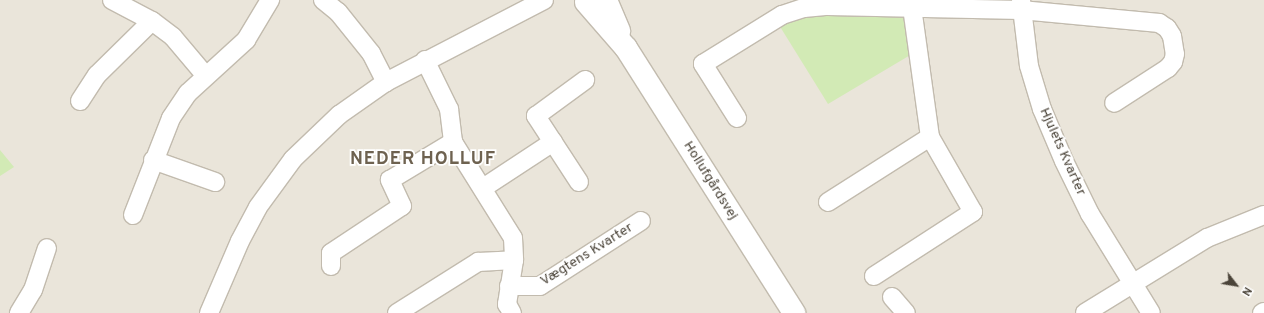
<!DOCTYPE html>
<meta charset="utf-8">
<style>
body{margin:0}
#map{position:relative;width:1264px;height:313px;overflow:hidden;background:#f6f3ec;font-family:Overpass,sans-serif}
div>[style]{position:absolute}
.residential>*{inset:0;background:#eae5da}
.green>*{inset:0;background:#d2eab5}
.roads{filter:drop-shadow(1px 0 #c2bbae) drop-shadow(-1px 0 #c2bbae) drop-shadow(0 1px #c2bbae) drop-shadow(0 -1px #c2bbae)}
.minor>*{height:18px;margin:-9px;padding:0 9px;transform-origin:9px;border-radius:9px;background:#fff}
.tertiary>*{height:22px;margin:-11px;padding:0 11px;transform-origin:11px;border-radius:11px;background:#fff}
span{translate:-50% -50%;white-space:nowrap;text-align:center;line-height:1.15;-webkit-text-stroke:3.5px #fff;paint-order:stroke}
.street-label{font-size:14px;color:#4b4439}
.district-label{font-size:18px;color:#6e6250;font-weight:700;letter-spacing:1px}
.north{position:absolute;left:1216px;top:265px;width:40px;height:40px;-webkit-text-stroke:3px #fff;paint-order:stroke;rotate:121deg;font-size:11px;font-weight:700;line-height:16px;text-align:center;color:#4b4439}
.north::after{content:'';display:block;margin:auto;width:14px;height:18px;background:#4b4439;clip-path:polygon(50% 0,100% 100%,50% 72%,0 100%)}
</style>
<div id="map">
<div class="residential">
<i style="clip-path:polygon(0 0,1264px 0,1264px 313px,0 313px)"></i>
</div>
<div class="green">
<i style="clip-path:polygon(824px 13px,895px 15px,908px 20px,912px 54px,828px 104px,779px 25px)"></i>
<i style="clip-path:polygon(0 150px,14px 167px,0 176px)"></i>
</div>
<div class="roads">
<div class="minor">
<i style="left:112px;top:0;width:45px;rotate:27.7deg"></i>
<i style="left:152px;top:21px;width:26px;rotate:37deg"></i>
<i style="left:173px;top:37px;width:51px;rotate:49.8deg"></i>
<i style="left:323px;top:0;width:19px;rotate:39deg"></i>
<i style="left:338px;top:12px;width:53px;rotate:51.2deg"></i>
<i style="left:371px;top:53px;width:33px;rotate:63deg"></i>
<i style="left:1021px;top:0;width:66px;rotate:83.1deg"></i>
<i style="left:1029px;top:66px;width:45px;rotate:73.2deg"></i>
<i style="left:1042px;top:109px;width:56px;rotate:67.1deg"></i>
<i style="left:1064px;top:161px;width:59px;rotate:63.9deg"></i>
<i style="left:1090px;top:214px;width:116px;rotate:58.4deg"></i>
<i style="left:425px;top:60px;width:55px;rotate:63.9deg"></i>
<i style="left:449px;top:109px;width:33px;rotate:83deg"></i>
<i style="left:453px;top:142px;width:113px;rotate:58deg"></i>
<i style="left:513px;top:238px;width:22px;rotate:87deg"></i>
<i style="left:514px;top:260px;width:45px;rotate:99deg"></i>
<i style="left:507px;top:304px;width:10px;rotate:61deg"></i>
<i style="left:80px;top:101px;width:31px;rotate:-57deg"></i>
<i style="left:97px;top:75px;width:77px;rotate:-44.5deg"></i>
<i style="left:737px;top:118px;width:64px;rotate:-122.2deg"></i>
<i style="left:703px;top:64px;width:93px;rotate:-31.8deg"></i>
<i style="left:782px;top:15px;width:23px;rotate:-18deg"></i>
<i style="left:804px;top:8px;width:24px;rotate:-5deg"></i>
<i style="left:828px;top:6px;width:193px;rotate:1.2deg"></i>
<i style="left:1021px;top:10px;width:139px;rotate:5.4deg"></i>
<i style="left:1159px;top:23px;width:9px;rotate:32deg"></i>
<i style="left:1167px;top:28px;width:9px;rotate:58deg"></i>
<i style="left:1172px;top:36px;width:18px;rotate:81deg"></i>
<i style="left:1175px;top:54px;width:8px;rotate:104deg"></i>
<i style="left:1173px;top:62px;width:8px;rotate:130deg"></i>
<i style="left:1168px;top:68px;width:64px;rotate:147.1deg"></i>
<i style="left:153px;top:160px;width:66px;rotate:19.5deg"></i>
<i style="left:579px;top:182px;width:79px;rotate:-123.1deg"></i>
<i style="left:536px;top:116px;width:61px;rotate:-36.3deg"></i>
<i style="left:483px;top:188px;width:84px;rotate:-33.3deg"></i>
<i style="left:828px;top:202px;width:121px;rotate:-32.5deg"></i>
<i style="left:133px;top:215px;width:104px;rotate:-68.6deg"></i>
<i style="left:171px;top:118px;width:30px;rotate:-56deg"></i>
<i style="left:188px;top:93px;width:79px;rotate:-42.4deg"></i>
<i style="left:246px;top:40px;width:47px;rotate:-59deg"></i>
<i style="left:331px;top:266px;width:13px;rotate:-90deg"></i>
<i style="left:331px;top:253px;width:85px;rotate:-33.5deg"></i>
<i style="left:402px;top:206px;width:29px;rotate:-115deg"></i>
<i style="left:390px;top:180px;width:74px;rotate:-31.1deg"></i>
<i style="left:874px;top:276px;width:118px;rotate:-32.9deg"></i>
<i style="left:973px;top:212px;width:86px;rotate:-119.8deg"></i>
<i style="left:930px;top:137px;width:130px;rotate:-97.9deg"></i>
<i style="left:509px;top:286px;width:31px"></i>
<i style="left:540px;top:286px;width:120px;rotate:-32.8deg"></i>
<i style="left:892px;top:297px;width:21px;rotate:49deg"></i>
<i style="left:19px;top:313px;width:27px;rotate:-59deg"></i>
<i style="left:33px;top:290px;width:44px;rotate:-71.6deg"></i>
<i style="left:209px;top:313px;width:78px;rotate:-66.7deg"></i>
<i style="left:240px;top:241px;width:38px;rotate:-62deg"></i>
<i style="left:258px;top:207px;width:59px;rotate:-53.9deg"></i>
<i style="left:293px;top:159px;width:64px;rotate:-43.7deg"></i>
<i style="left:339px;top:115px;width:57px;rotate:-35.1deg"></i>
<i style="left:386px;top:82px;width:178px;rotate:-27.4deg"></i>
<i style="left:397px;top:313px;width:96px;rotate:-32.2deg"></i>
<i style="left:478px;top:262px;width:36px;rotate:-3deg"></i>
<i style="left:1085px;top:313px;width:143px;rotate:-31.6deg"></i>
<i style="left:1207px;top:238px;width:61px;rotate:-22deg"></i>
<i style="left:1262px;top:313px;width:2px;rotate:-27deg"></i>
</div>
<div class="tertiary">
<i style="left:606px;top:0;width:34px;rotate:67deg"></i>
<i style="left:586px;top:2px;width:61px;rotate:49deg"></i>
<i style="left:626px;top:48px;width:314px;rotate:57.6deg"></i>
</div>
</div>
<div class="street-label">
<span style="left:1062px;top:152px;rotate:66deg">Hjulets Kvarter</span>
<span style="left:710px;top:181px;rotate:58deg">Hollufgårdsvej</span>
<span style="left:587px;top:255px;rotate:-32deg">Vægtens Kvarter</span>
</div>
<div class="district-label">
<span style="left:423px;top:160px">NEDER HOLLUF</span>
</div>
<div class="north">N</div>
</div>
